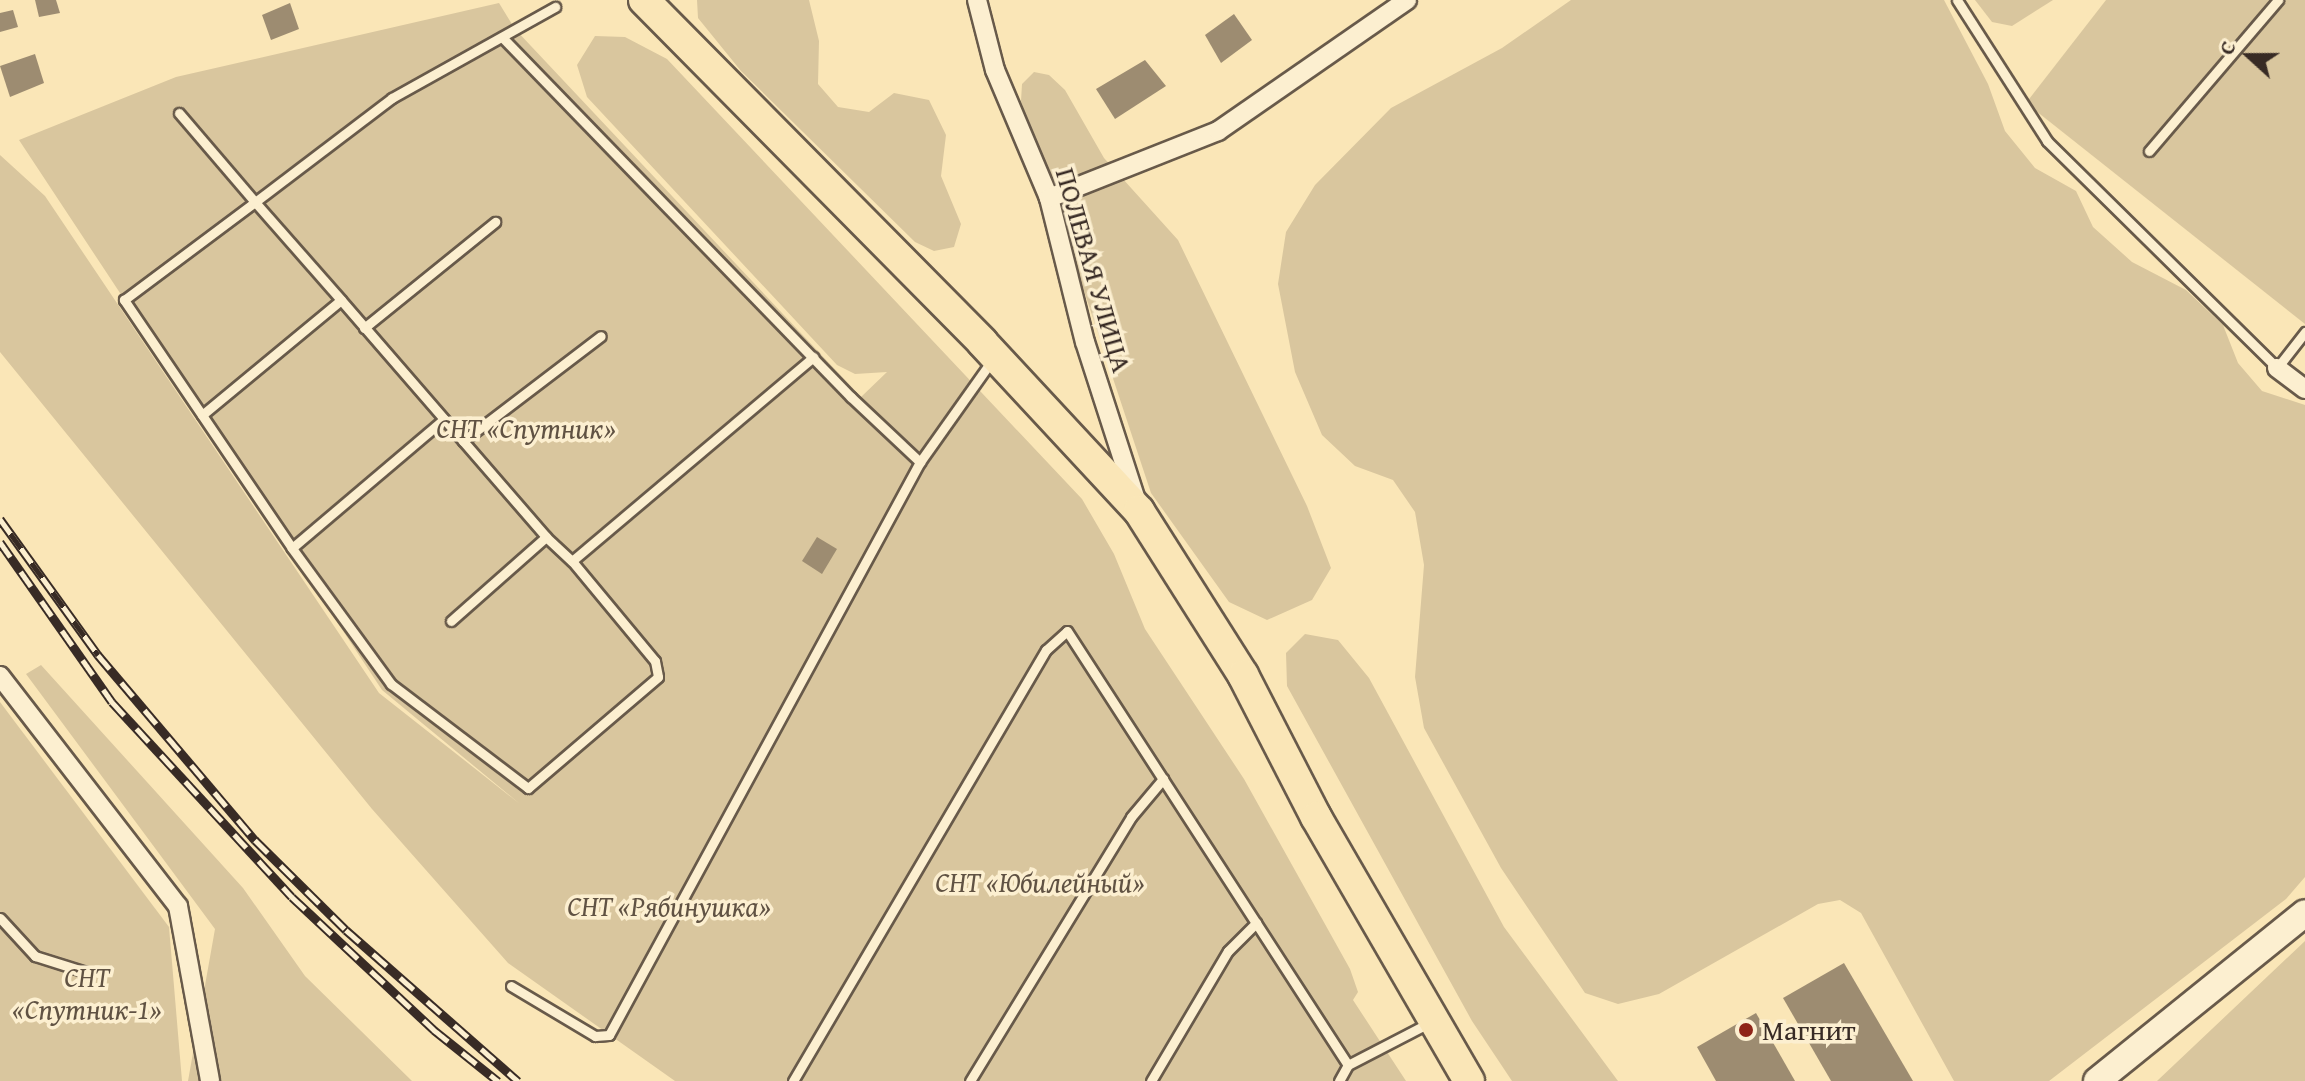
<!DOCTYPE html>
<meta charset="utf-8">
<style>
body{margin:0}
#map{position:relative;width:2305px;height:1081px;overflow:hidden;background:#fae6b7;font-family:"Gentium Book Plus",serif}
div>[style]{position:absolute}
.green>*{inset:0;background:#d9c69e}
.building>*{inset:0;background:#9d8c71}
.roads{filter:drop-shadow(2px 0 #685a4a) drop-shadow(-2px 0 #685a4a) drop-shadow(0 2px #685a4a) drop-shadow(0 -2px #685a4a)}
.lane>*{height:9px;margin:-4.5px;padding:0 4.5px;transform-origin:4.5px;border-radius:4.5px;background:#fcefd0}
.street>*{height:18px;margin:-9px;padding:0 9px;transform-origin:9px;border-radius:9px;background:#fcefd0}
.secondary>*{height:26px;margin:-13px;padding:0 13px;transform-origin:13px;border-radius:13px;background:#fcefd0}
.primary>*{height:30px;margin:-15px;padding:0 15px;transform-origin:15px;border-radius:15px;background:#fae6b7}
.rail>*{height:9px;margin-top:-4.5px;transform-origin:0;background:repeating-linear-gradient(90deg,#fcefd0 0 18px,#382b25 0 36px);box-sizing:border-box;border-block:2px solid #382b25}
.dots>*{width:22px;height:22px;translate:-50% -50%;box-sizing:border-box;border:4px solid #fcefd0;border-radius:50%}
span{translate:-50% -50%;white-space:nowrap;text-align:center;line-height:1.15;-webkit-text-stroke:7px #fcefd0;paint-order:stroke}
.street-label{font-size:28px;color:#382b25}
.park-label{font-size:28px;color:#605243;font-style:italic}
.poi-label{font-size:28px;color:#382b25}
.left{translate:0 -50%;text-align:left}
.north{position:absolute;left:2209px;top:16px;width:80px;height:80px;-webkit-text-stroke:6px #fcefd0;paint-order:stroke;rotate:291deg;font-size:22px;font-weight:700;line-height:32px;text-align:center;color:#382b25}
.north::after{content:'';display:block;margin:auto;width:28px;height:36px;background:#382b25;clip-path:polygon(50% 0,100% 100%,50% 72%,0 100%)}
</style>
<div id="map">
<div class="green">
<i style="clip-path:polygon(697px 0,809px 0,819px 41px,818px 84px,838px 107px,869px 112px,894px 93px,929px 100px,946px 135px,941px 176px,961px 224px,954px 247px,934px 251px,915px 242px,741px 71px,698px 18px)"></i>
<i style="clip-path:polygon(1571px 0,1944px 0,1988px 84px,2005px 131px,2035px 168px,2076px 191px,2093px 227px,2132px 262px,2186px 290px,2223px 325px,2238px 363px,2262px 391px,2305px 405px,2305px 877px,2286px 899px,2049px 1081px,1954px 1081px,1861px 913px,1840px 900px,1818px 904px,1659px 994px,1618px 1004px,1585px 993px,1501px 868px,1424px 728px,1415px 677px,1424px 565px,1415px 512px,1393px 480px,1355px 466px,1322px 435px,1295px 372px,1278px 284px,1286px 232px,1315px 185px,1391px 108px,1502px 48px)"></i>
<i style="clip-path:polygon(1975px 0,2053px 0,2012px 26px,1992px 22px)"></i>
<i style="clip-path:polygon(2106px 0,2305px 0,2305px 324px,2026px 103px)"></i>
<i style="clip-path:polygon(499px 3px,515px 29px,861px 397px,887px 372px,855px 374px,837px 365px,587px 97px,577px 65px,595px 36px,625px 37px,667px 59px,1082px 499px,1114px 554px,1145px 629px,1244px 779px,1350px 969px,1358px 992px,1353px 1000px,1406px 1081px,675px 1081px,508px 963px,372px 809px,0 352px,0 155px,45px 196px,379px 693px,520px 804px,382px 690px,19px 140px,176px 77px)"></i>
<i style="clip-path:polygon(1034px 72px,1049px 75px,1065px 90px,1104px 158px,1178px 240px,1307px 506px,1331px 568px,1312px 600px,1267px 620px,1229px 602px,1151px 493px,1021px 101px,1022px 84px)"></i>
<i style="clip-path:polygon(1305px 634px,1338px 640px,1369px 678px,1504px 927px,1618px 1081px,1512px 1081px,1472px 1021px,1287px 686px,1286px 653px)"></i>
<i style="clip-path:polygon(41px 665px,243px 888px,305px 976px,412px 1081px,188px 1081px,215px 929px,26px 674px)"></i>
<i style="clip-path:polygon(0 702px,169px 927px,182px 1081px,0 1081px)"></i>
<i style="clip-path:polygon(2305px 941px,2305px 1081px,2156px 1081px,2157px 1081px)"></i>
</div>
<div class="building">
<i style="clip-path:polygon(35px 0,56px 0,60px 13px,39px 17px)"></i>
<i style="clip-path:polygon(290px 3px,299px 29px,271px 40px,262px 15px)"></i>
<i style="clip-path:polygon(13px 10px,18px 27px,0 32px,0 13px)"></i>
<i style="clip-path:polygon(1234px 14px,1252px 40px,1221px 63px,1205px 35px)"></i>
<i style="clip-path:polygon(35px 54px,44px 83px,10px 97px,0 66px)"></i>
<i style="clip-path:polygon(1145px 60px,1166px 86px,1115px 119px,1096px 89px)"></i>
<i style="clip-path:polygon(817px 537px,837px 549px,822px 574px,802px 561px)"></i>
<i style="clip-path:polygon(1844px 963px,1913px 1081px,1831px 1081px,1783px 998px)"></i>
<i style="clip-path:polygon(1756px 1013px,1795px 1081px,1716px 1081px,1697px 1047px)"></i>
</div>
<div class="roads">
<div class="lane">
<i style="left:1957px;top:0;width:167px;rotate:57.4deg"></i>
<i style="left:2047px;top:141px;width:323px;rotate:44.6deg"></i>
<i style="left:2277px;top:368px;width:46px;rotate:-52.1deg"></i>
<i style="left:503px;top:38px;width:500px;rotate:45.9deg"></i>
<i style="left:851px;top:397px;width:95px;rotate:43.3deg"></i>
<i style="left:179px;top:113px;width:117px;rotate:49.5deg"></i>
<i style="left:255px;top:202px;width:130px;rotate:48.7deg"></i>
<i style="left:341px;top:300px;width:313px;rotate:49.1deg"></i>
<i style="left:546px;top:537px;width:35px;rotate:43deg"></i>
<i style="left:572px;top:561px;width:130px;rotate:50.3deg"></i>
<i style="left:655px;top:661px;width:16px;rotate:79deg"></i>
<i style="left:658px;top:677px;width:171px;rotate:139.5deg"></i>
<i style="left:528px;top:788px;width:172px;rotate:-142.8deg"></i>
<i style="left:391px;top:684px;width:168px;rotate:-126.1deg"></i>
<i style="left:292px;top:548px;width:300px;rotate:-124.1deg"></i>
<i style="left:124px;top:300px;width:164px;rotate:-36.8deg"></i>
<i style="left:255px;top:202px;width:172px;rotate:-37.2deg"></i>
<i style="left:392px;top:98px;width:187px;rotate:-29.2deg"></i>
<i style="left:2149px;top:151px;width:199px;rotate:-49.5deg"></i>
<i style="left:364px;top:328px;width:169px;rotate:-39deg"></i>
<i style="left:202px;top:415px;width:180px;rotate:-39.6deg"></i>
<i style="left:463px;top:441px;width:173px;rotate:-37.3deg"></i>
<i style="left:292px;top:548px;width:199px;rotate:-40.3deg"></i>
<i style="left:572px;top:561px;width:316px;rotate:-40.2deg"></i>
<i style="left:451px;top:621px;width:127px;rotate:-41.5deg"></i>
<i style="left:0;top:918px;width:52px;rotate:47.4deg"></i>
<i style="left:35px;top:956px;width:57px;rotate:17.5deg"></i>
<i style="left:511px;top:986px;width:98px;rotate:30.8deg"></i>
<i style="left:595px;top:1036px;width:14px;rotate:-4deg"></i>
<i style="left:609px;top:1035px;width:652px;rotate:-61.51deg"></i>
<i style="left:920px;top:462px;width:126px;rotate:-54.7deg"></i>
<i style="left:793px;top:1081px;width:500px;rotate:-59.6deg"></i>
<i style="left:1046px;top:650px;width:28px;rotate:-42deg"></i>
<i style="left:1067px;top:631px;width:517px;rotate:57.08deg"></i>
<i style="left:970px;top:1081px;width:309px;rotate:-58.6deg"></i>
<i style="left:1131px;top:817px;width:50px;rotate:-49.9deg"></i>
<i style="left:1151px;top:1081px;width:151px;rotate:-59.4deg"></i>
<i style="left:1228px;top:951px;width:40px;rotate:-45deg"></i>
<i style="left:1339px;top:1081px;width:18px;rotate:-61deg"></i>
<i style="left:1348px;top:1065px;width:91px;rotate:-27.4deg"></i>
</div>
<div class="street">
<i style="left:977px;top:0;width:72px;rotate:75.6deg"></i>
<i style="left:995px;top:70px;width:139px;rotate:67.1deg"></i>
<i style="left:1049px;top:198px;width:148px;rotate:76deg"></i>
<i style="left:1085px;top:342px;width:166px;rotate:72.1deg"></i>
<i style="left:1049px;top:198px;width:182px;rotate:-21.6deg"></i>
<i style="left:1218px;top:131px;width:230px;rotate:-34.7deg"></i>
<i style="left:2277px;top:368px;width:35px;rotate:37deg"></i>
<i style="left:0;top:676px;width:291px;rotate:52.3deg"></i>
<i style="left:178px;top:906px;width:178px;rotate:79.6deg"></i>
</div>
<div class="secondary">
<i style="left:2097px;top:1081px;width:267px;rotate:-38.9deg"></i>
</div>
<div class="primary">
<i style="left:644px;top:0;width:481px;rotate:45.3deg"></i>
<i style="left:982px;top:342px;width:231px;rotate:47.1deg"></i>
<i style="left:1139px;top:511px;width:194px;rotate:57.6deg"></i>
<i style="left:1243px;top:675px;width:160px;rotate:62.8deg"></i>
<i style="left:1316px;top:817px;width:305px;rotate:59.9deg"></i>
</div>
</div>
<div class="rail">
<i style="left:0;top:519px;width:168px;rotate:54.2deg"></i>
<i style="left:98px;top:655px;width:243px;rotate:49.7deg"></i>
<i style="left:255px;top:840px;width:128px;rotate:44.7deg"></i>
<i style="left:346px;top:930px;width:229px;rotate:41.3deg"></i>
<i style="left:0;top:542px;width:195px;rotate:55deg"></i>
<i style="left:112px;top:702px;width:265px;rotate:47.3deg"></i>
<i style="left:292px;top:897px;width:195px;rotate:43.1deg"></i>
<i style="left:434px;top:1030px;width:82px;rotate:38.6deg"></i>
</div>
<div class="dots">
<i style="left:1746px;top:1030px;background:#8f2418"></i>
</div>
<div class="street-label">
<span style="left:1094px;top:270px;rotate:74deg">ПОЛЕВАЯ УЛИЦА</span>
</div>
<div class="park-label">
<span style="left:526px;top:428px">СНТ «Спутник»</span>
<span style="left:1040px;top:882px">СНТ «Юбилейный»</span>
<span style="left:669px;top:906px">СНТ «Рябинушка»</span>
<span style="left:87px;top:993px">СНТ<br>«Спутник-1»</span>
</div>
<div class="poi-label">
<span class="left" style="left:1762px;top:1030px">Магнит</span>
</div>
<div class="north">С</div>
</div>
